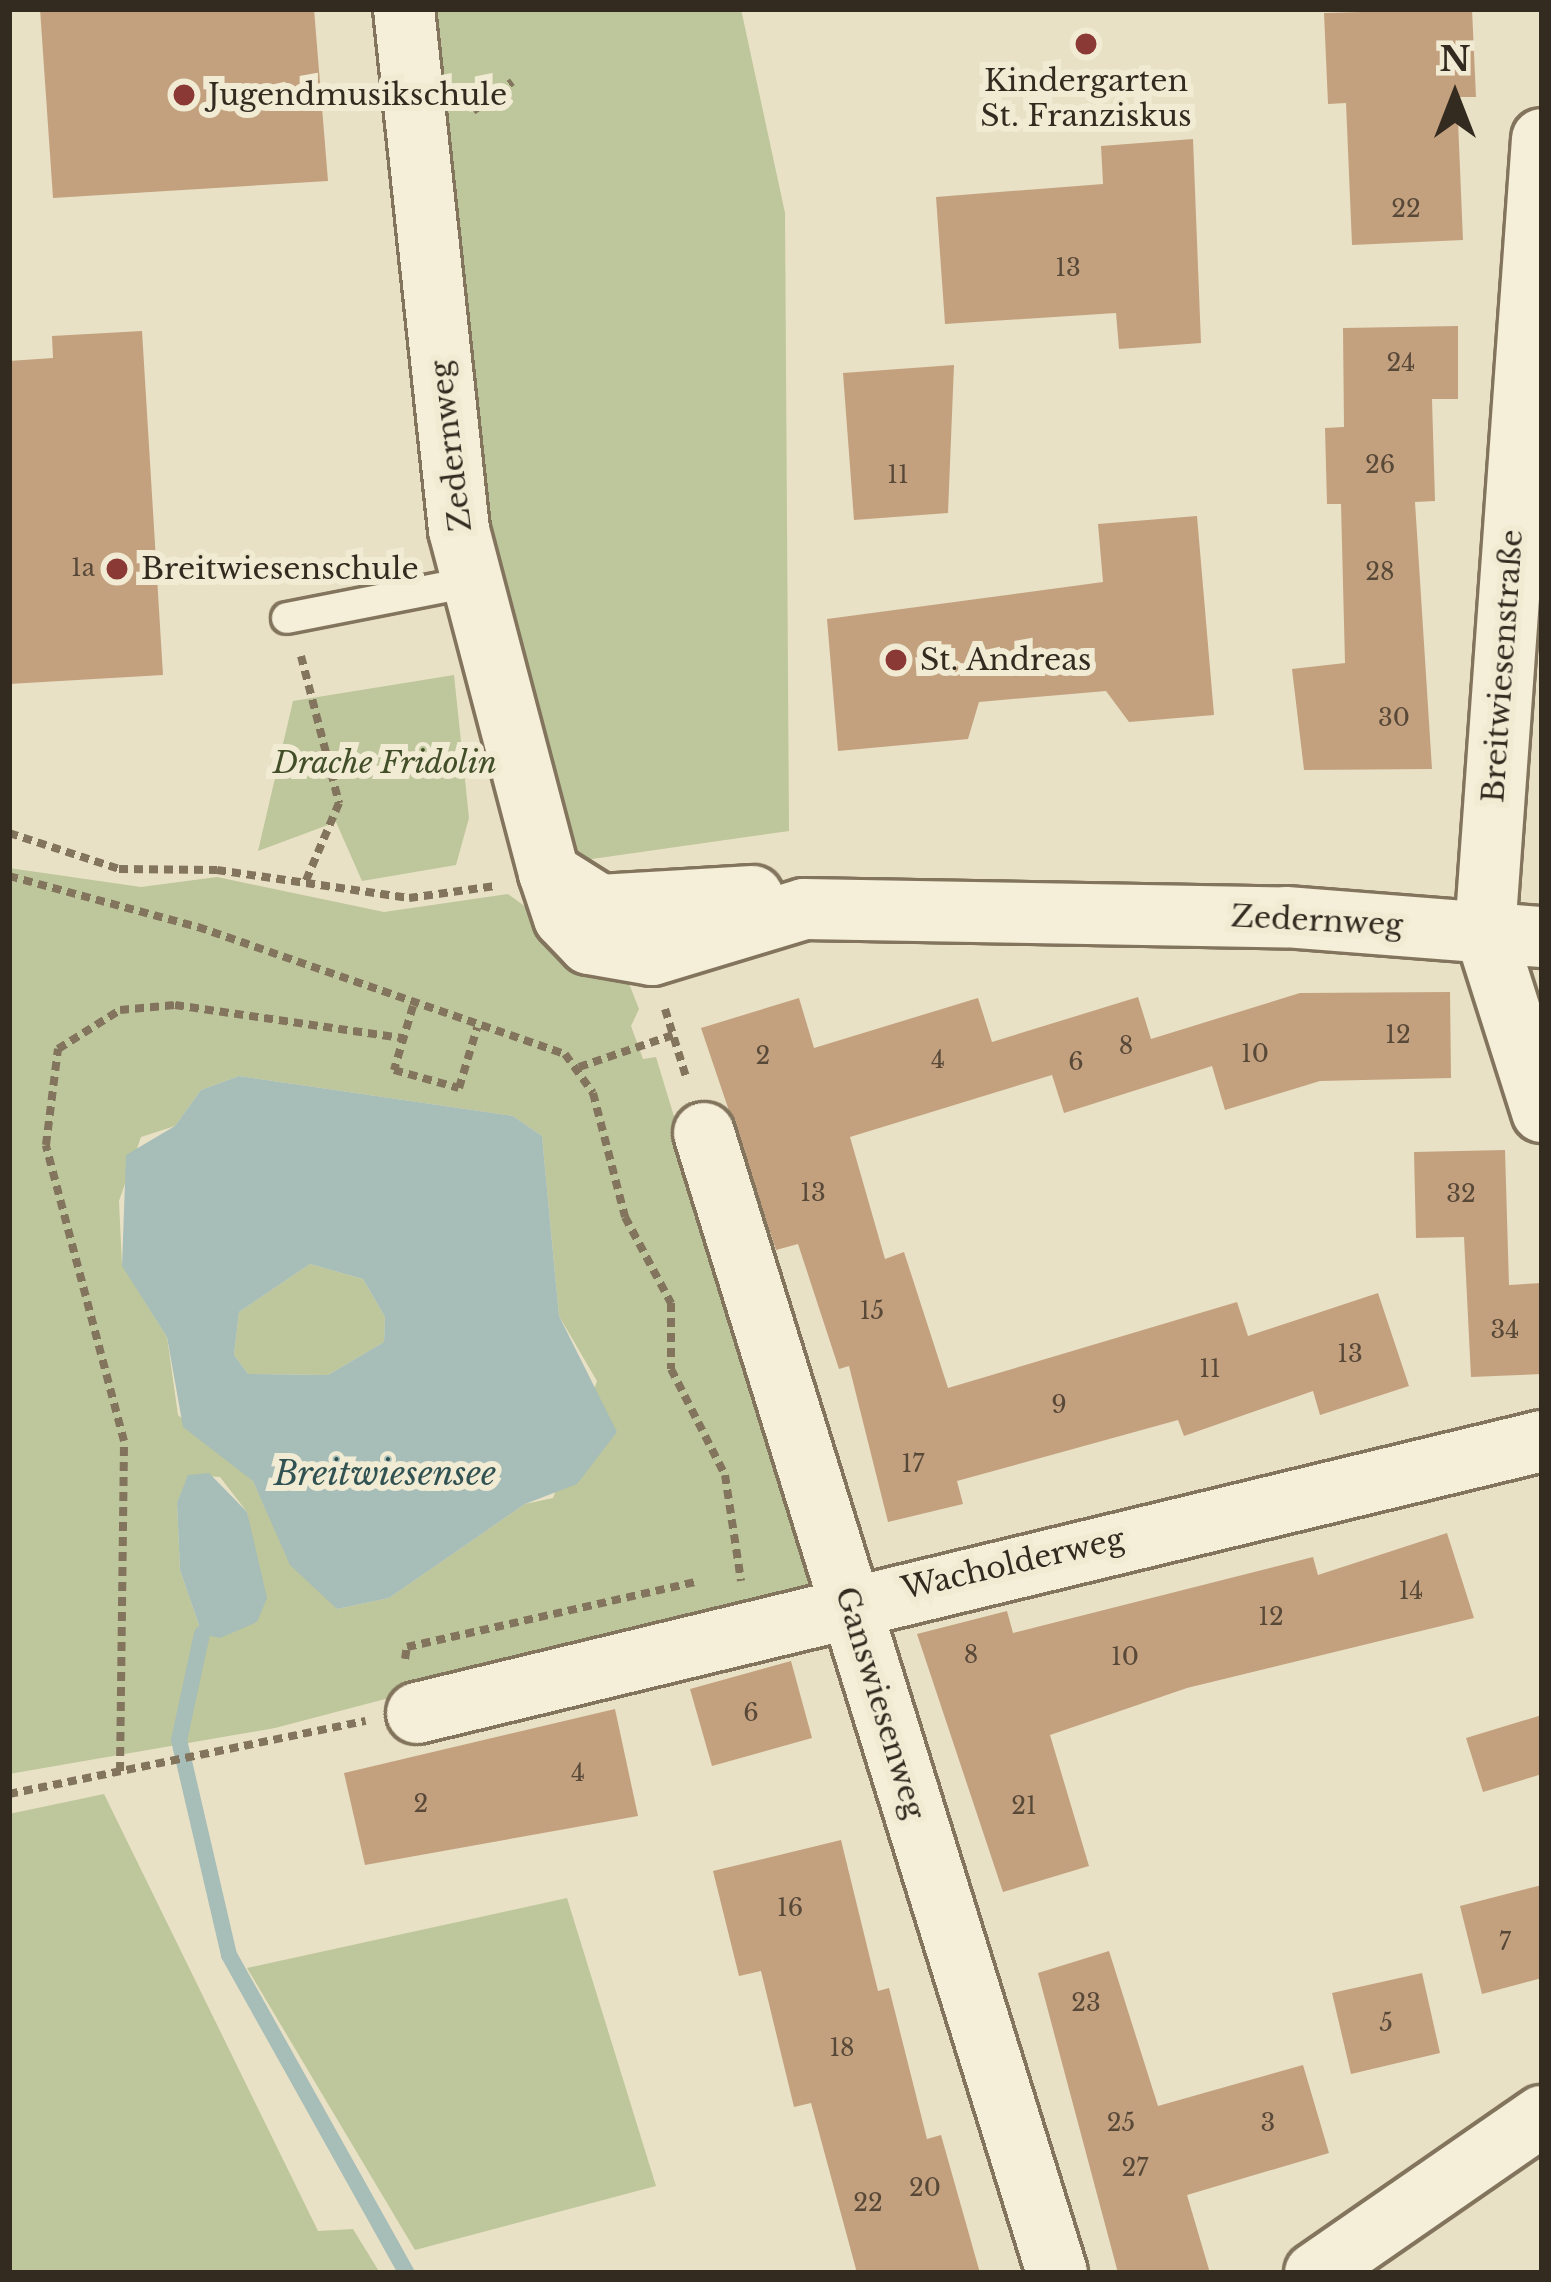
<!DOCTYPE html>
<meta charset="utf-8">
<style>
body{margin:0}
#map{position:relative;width:1551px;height:2282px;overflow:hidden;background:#e9e1c5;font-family:"Libre Baskerville",serif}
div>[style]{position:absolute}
.green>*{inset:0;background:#bec69b}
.water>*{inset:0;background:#a6bdb8}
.stream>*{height:16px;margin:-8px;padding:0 8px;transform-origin:8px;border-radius:8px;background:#a6bdb8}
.building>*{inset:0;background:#c3a17f}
.path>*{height:8px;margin-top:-4px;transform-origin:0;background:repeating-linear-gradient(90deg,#82745d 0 9px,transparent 0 15px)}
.roads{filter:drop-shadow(3px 0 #82745d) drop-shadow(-3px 0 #82745d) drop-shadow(0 3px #82745d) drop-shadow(0 -3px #82745d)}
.service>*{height:30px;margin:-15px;padding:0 15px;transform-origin:15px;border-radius:15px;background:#f5eed8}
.minor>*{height:60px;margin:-30px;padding:0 30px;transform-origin:30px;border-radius:30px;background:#f5eed8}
.dots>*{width:33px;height:33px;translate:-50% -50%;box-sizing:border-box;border:6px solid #f1ebd4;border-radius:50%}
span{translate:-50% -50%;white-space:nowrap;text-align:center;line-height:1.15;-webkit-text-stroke:12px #f1ebd4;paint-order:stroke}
.number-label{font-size:24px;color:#584838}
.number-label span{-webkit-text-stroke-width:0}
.poi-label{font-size:30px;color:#342b20}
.left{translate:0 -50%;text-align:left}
.street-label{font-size:30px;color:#342b20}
.park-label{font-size:30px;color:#424e28;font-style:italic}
.water-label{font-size:33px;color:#305252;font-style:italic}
.frame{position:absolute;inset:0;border:12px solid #342b20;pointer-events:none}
.north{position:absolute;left:1395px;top:36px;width:120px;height:120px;-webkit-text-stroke:9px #f1ebd4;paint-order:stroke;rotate:0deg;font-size:33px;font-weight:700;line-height:48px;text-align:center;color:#342b20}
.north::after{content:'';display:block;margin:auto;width:42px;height:54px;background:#342b20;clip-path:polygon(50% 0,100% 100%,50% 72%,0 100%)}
</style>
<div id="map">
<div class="green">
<i style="clip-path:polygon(431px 9px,741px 9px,785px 213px,789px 831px,585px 860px,571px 848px,508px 643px,478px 469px)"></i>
<i style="clip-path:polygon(454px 675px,469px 818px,456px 865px,362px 881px,336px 822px,258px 851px,293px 701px)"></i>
<i style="clip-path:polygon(evenodd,9px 868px,141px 887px,217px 877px,384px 912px,508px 894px,628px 981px,639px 1009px,631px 1026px,643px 1059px,656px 1057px,816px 1586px,275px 1728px,9px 1774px,9px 868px,239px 1076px,513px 1116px,542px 1136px,559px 1316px,597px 1381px,553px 1498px,525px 1504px,389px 1598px,337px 1609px,283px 1547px,253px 1481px,178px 1415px,167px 1337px,122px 1265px,119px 1201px,141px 1137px,175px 1126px,201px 1090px,239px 1076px,9px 868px,189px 1475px,220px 1477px,247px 1512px,258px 1582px,202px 1634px,180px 1570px,177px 1503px,189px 1475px)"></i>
<i style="clip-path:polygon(310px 1264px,363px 1279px,385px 1317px,384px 1342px,328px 1375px,248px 1374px,234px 1355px,239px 1312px)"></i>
<i style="clip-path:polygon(104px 1794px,318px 2231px,353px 2229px,380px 2273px,9px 2273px,9px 1814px)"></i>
<i style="clip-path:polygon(567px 1898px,656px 2186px,415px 2250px,247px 1968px)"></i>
</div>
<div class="water">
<i style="clip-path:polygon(evenodd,239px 1076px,513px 1116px,542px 1136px,559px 1316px,617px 1432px,577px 1484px,525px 1504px,389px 1598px,337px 1609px,290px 1565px,253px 1481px,183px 1427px,167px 1337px,122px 1266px,126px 1155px,175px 1126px,201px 1090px,239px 1076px,310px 1264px,363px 1279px,385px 1317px,384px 1342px,328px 1375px,248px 1374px,234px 1355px,239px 1312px,310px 1264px)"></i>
<i style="clip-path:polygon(209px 1473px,247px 1512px,267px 1598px,257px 1622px,220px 1638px,202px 1634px,180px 1570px,177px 1503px,188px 1475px)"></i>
</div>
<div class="stream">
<i style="left:202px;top:1634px;width:108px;rotate:102.2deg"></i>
<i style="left:179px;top:1740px;width:221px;rotate:76.9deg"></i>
<i style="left:229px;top:1955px;width:364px;rotate:60.8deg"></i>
</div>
<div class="building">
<i style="clip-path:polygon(40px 9px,314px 9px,328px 181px,53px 198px)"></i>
<i style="clip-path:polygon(1472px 9px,1476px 97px,1457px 97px,1463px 240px,1352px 245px,1346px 103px,1328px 104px,1324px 13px)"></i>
<i style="clip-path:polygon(1193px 139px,1201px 343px,1119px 349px,1116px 313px,945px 324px,936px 197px,1103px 184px,1101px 146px)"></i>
<i style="clip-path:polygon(1458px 326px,1458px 399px,1432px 399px,1435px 501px,1415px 502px,1432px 769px,1304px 770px,1292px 669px,1345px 663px,1341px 504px,1327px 504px,1325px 428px,1344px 427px,1343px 328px)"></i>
<i style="clip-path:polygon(142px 331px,163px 675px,9px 684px,9px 361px,53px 358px,52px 336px)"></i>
<i style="clip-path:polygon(954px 365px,948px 513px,854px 520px,843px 373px)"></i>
<i style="clip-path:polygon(1197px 516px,1214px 715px,1129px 722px,1106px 691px,979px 702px,968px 739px,838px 751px,827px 619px,1103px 582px,1098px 524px)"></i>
<i style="clip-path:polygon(1450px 992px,1451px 1078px,1320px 1081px,1225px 1110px,1212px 1066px,1064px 1113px,1052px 1075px,850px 1137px,885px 1259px,904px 1252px,948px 1388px,1237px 1302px,1248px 1336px,1378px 1293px,1409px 1386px,1320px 1415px,1313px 1391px,1184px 1436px,1178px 1420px,957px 1481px,963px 1504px,888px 1522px,849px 1366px,839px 1369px,798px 1244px,776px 1250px,701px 1028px,799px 998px,814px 1048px,978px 998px,992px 1042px,1138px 997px,1151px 1039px,1300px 993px)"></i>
<i style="clip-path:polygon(1505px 1150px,1509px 1285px,1542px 1283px,1542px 1374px,1471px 1377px,1464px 1237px,1416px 1238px,1414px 1152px)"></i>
<i style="clip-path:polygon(1447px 1533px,1474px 1618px,1187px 1688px,1050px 1735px,1089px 1866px,1003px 1892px,917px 1634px,1007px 1611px,1013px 1633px,1313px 1557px,1318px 1575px)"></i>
<i style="clip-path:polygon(791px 1661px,812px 1738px,712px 1766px,690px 1689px)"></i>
<i style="clip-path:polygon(615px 1709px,638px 1816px,365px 1865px,344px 1773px)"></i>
<i style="clip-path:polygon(1542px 1715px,1542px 1774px,1483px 1792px,1466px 1738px)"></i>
<i style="clip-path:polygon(841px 1840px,878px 1991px,889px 1988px,927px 2139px,941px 2135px,980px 2273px,857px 2273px,811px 2103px,794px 2107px,761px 1971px,739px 1976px,713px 1871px)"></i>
<i style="clip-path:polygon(1542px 1885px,1542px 1978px,1482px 1994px,1460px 1906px)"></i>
<i style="clip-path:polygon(1109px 1951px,1158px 2106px,1303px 2065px,1329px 2153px,1187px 2195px,1210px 2273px,1118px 2273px,1038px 1973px)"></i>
<i style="clip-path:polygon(1422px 1973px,1440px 2053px,1351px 2074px,1332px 1993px)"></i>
</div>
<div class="path">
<i style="left:473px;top:111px;width:49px;rotate:-36.6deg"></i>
<i style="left:301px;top:656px;width:152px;rotate:75.5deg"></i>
<i style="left:339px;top:803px;width:89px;rotate:113.1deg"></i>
<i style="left:9px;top:833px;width:116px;rotate:18.1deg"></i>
<i style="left:119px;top:869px;width:98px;rotate:0.6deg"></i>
<i style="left:217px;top:870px;width:194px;rotate:8.3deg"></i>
<i style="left:409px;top:898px;width:87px;rotate:-7.9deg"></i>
<i style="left:9px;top:876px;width:196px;rotate:15.1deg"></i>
<i style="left:198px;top:927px;width:388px;rotate:19.1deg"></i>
<i style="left:565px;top:1054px;width:48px;rotate:54.3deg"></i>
<i style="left:593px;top:1093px;width:128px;rotate:75.5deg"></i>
<i style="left:625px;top:1217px;width:98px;rotate:61.9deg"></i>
<i style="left:671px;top:1303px;width:66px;rotate:90deg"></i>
<i style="left:671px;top:1369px;width:119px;rotate:63deg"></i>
<i style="left:725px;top:1475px;width:107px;rotate:81.4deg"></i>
<i style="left:413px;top:1006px;width:67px;rotate:106.5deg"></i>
<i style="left:394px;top:1070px;width:67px;rotate:15.5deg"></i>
<i style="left:459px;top:1088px;width:63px;rotate:-73.3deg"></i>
<i style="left:665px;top:1009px;width:74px;rotate:72.8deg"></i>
<i style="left:579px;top:1067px;width:99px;rotate:-18.8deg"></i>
<i style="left:405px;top:1659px;width:12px;rotate:-81deg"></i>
<i style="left:407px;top:1647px;width:296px;rotate:-12.7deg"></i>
<i style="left:120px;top:1771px;width:330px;rotate:-89.3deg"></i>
<i style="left:124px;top:1441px;width:306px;rotate:-104.8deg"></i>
<i style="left:46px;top:1145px;width:97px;rotate:-82.9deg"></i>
<i style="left:58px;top:1049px;width:73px;rotate:-32.2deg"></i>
<i style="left:120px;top:1010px;width:55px;rotate:-5.2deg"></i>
<i style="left:175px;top:1005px;width:229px;rotate:8.3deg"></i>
<i style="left:9px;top:1794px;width:364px;rotate:-11.6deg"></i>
</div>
<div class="roads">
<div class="service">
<i style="left:287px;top:618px;width:187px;rotate:-11.1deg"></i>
</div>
<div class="minor">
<i style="left:404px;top:9px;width:524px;rotate:83.97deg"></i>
<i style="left:459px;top:530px;width:355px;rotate:75.3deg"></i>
<i style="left:549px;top:873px;width:47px;rotate:71.6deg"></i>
<i style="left:564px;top:918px;width:36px;rotate:46deg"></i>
<i style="left:589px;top:944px;width:64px;rotate:9.9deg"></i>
<i style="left:652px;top:955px;width:159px;rotate:-16.8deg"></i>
<i style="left:804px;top:909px;width:482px;rotate:1deg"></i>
<i style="left:1286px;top:917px;width:257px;rotate:4.5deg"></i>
<i style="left:1542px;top:139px;width:795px;rotate:94.11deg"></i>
<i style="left:1485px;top:932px;width:189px;rotate:72.4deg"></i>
<i style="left:549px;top:873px;width:60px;rotate:32.1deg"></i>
<i style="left:600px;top:905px;width:153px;rotate:-3.4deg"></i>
<i style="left:704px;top:1133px;width:1193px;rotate:72.79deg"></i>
<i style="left:417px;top:1713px;width:1157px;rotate:-13.59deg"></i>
<i style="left:1315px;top:2273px;width:276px;rotate:-34.7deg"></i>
</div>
</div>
<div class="dots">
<i style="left:1086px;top:44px;background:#8b3934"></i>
<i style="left:184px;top:95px;background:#8b3934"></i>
<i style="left:117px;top:569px;background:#8b3934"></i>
<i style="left:896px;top:660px;background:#8b3934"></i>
</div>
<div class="number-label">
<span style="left:1406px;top:209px">22</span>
<span style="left:1068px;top:268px">13</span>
<span style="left:1401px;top:363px">24</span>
<span style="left:1380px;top:465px">26</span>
<span style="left:898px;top:475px">11</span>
<span style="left:83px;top:568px">1a</span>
<span style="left:1380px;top:572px">28</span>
<span style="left:1394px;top:718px">30</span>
<span style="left:1398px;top:1035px">12</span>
<span style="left:1126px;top:1046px">8</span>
<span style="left:1255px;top:1054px">10</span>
<span style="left:763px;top:1056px">2</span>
<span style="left:938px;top:1060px">4</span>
<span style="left:1076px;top:1062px">6</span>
<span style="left:813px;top:1193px">13</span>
<span style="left:1461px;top:1194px">32</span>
<span style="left:872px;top:1311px">15</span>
<span style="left:1505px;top:1330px">34</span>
<span style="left:1350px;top:1354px">13</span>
<span style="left:1210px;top:1369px">11</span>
<span style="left:1059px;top:1405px">9</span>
<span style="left:913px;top:1464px">17</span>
<span style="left:1411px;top:1591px">14</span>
<span style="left:1271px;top:1617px">12</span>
<span style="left:971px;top:1655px">8</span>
<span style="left:1125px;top:1657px">10</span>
<span style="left:751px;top:1713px">6</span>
<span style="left:578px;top:1773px">4</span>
<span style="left:421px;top:1804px">2</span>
<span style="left:1024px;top:1806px">21</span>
<span style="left:790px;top:1908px">16</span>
<span style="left:1505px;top:1942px">7</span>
<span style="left:1086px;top:2003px">23</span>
<span style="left:1386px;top:2023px">5</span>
<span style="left:842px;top:2048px">18</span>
<span style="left:1121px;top:2123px">25</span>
<span style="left:1268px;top:2123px">3</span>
<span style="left:1135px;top:2168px">27</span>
<span style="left:925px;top:2188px">20</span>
<span style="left:868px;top:2203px">22</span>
</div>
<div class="poi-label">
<span style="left:1086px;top:98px">Kindergarten<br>St. Franziskus</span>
<span class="left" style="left:208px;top:95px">Jugendmusikschule</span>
<span class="left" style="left:141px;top:569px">Breitwiesenschule</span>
<span class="left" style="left:920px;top:660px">St. Andreas</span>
</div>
<div class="street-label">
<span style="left:451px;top:446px;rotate:-97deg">Zedernweg</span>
<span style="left:1503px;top:666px;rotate:-86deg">Breitwiesenstraße</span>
<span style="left:1317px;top:921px;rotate:3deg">Zedernweg</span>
<span style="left:1013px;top:1564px;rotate:-13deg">Wacholderweg</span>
<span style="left:880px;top:1703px;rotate:73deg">Ganswiesenweg</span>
</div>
<div class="park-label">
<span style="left:385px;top:763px">Drache Fridolin</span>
</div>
<div class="water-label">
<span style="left:385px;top:1474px">Breitwiesensee</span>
</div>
<div class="frame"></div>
<div class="north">N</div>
</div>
